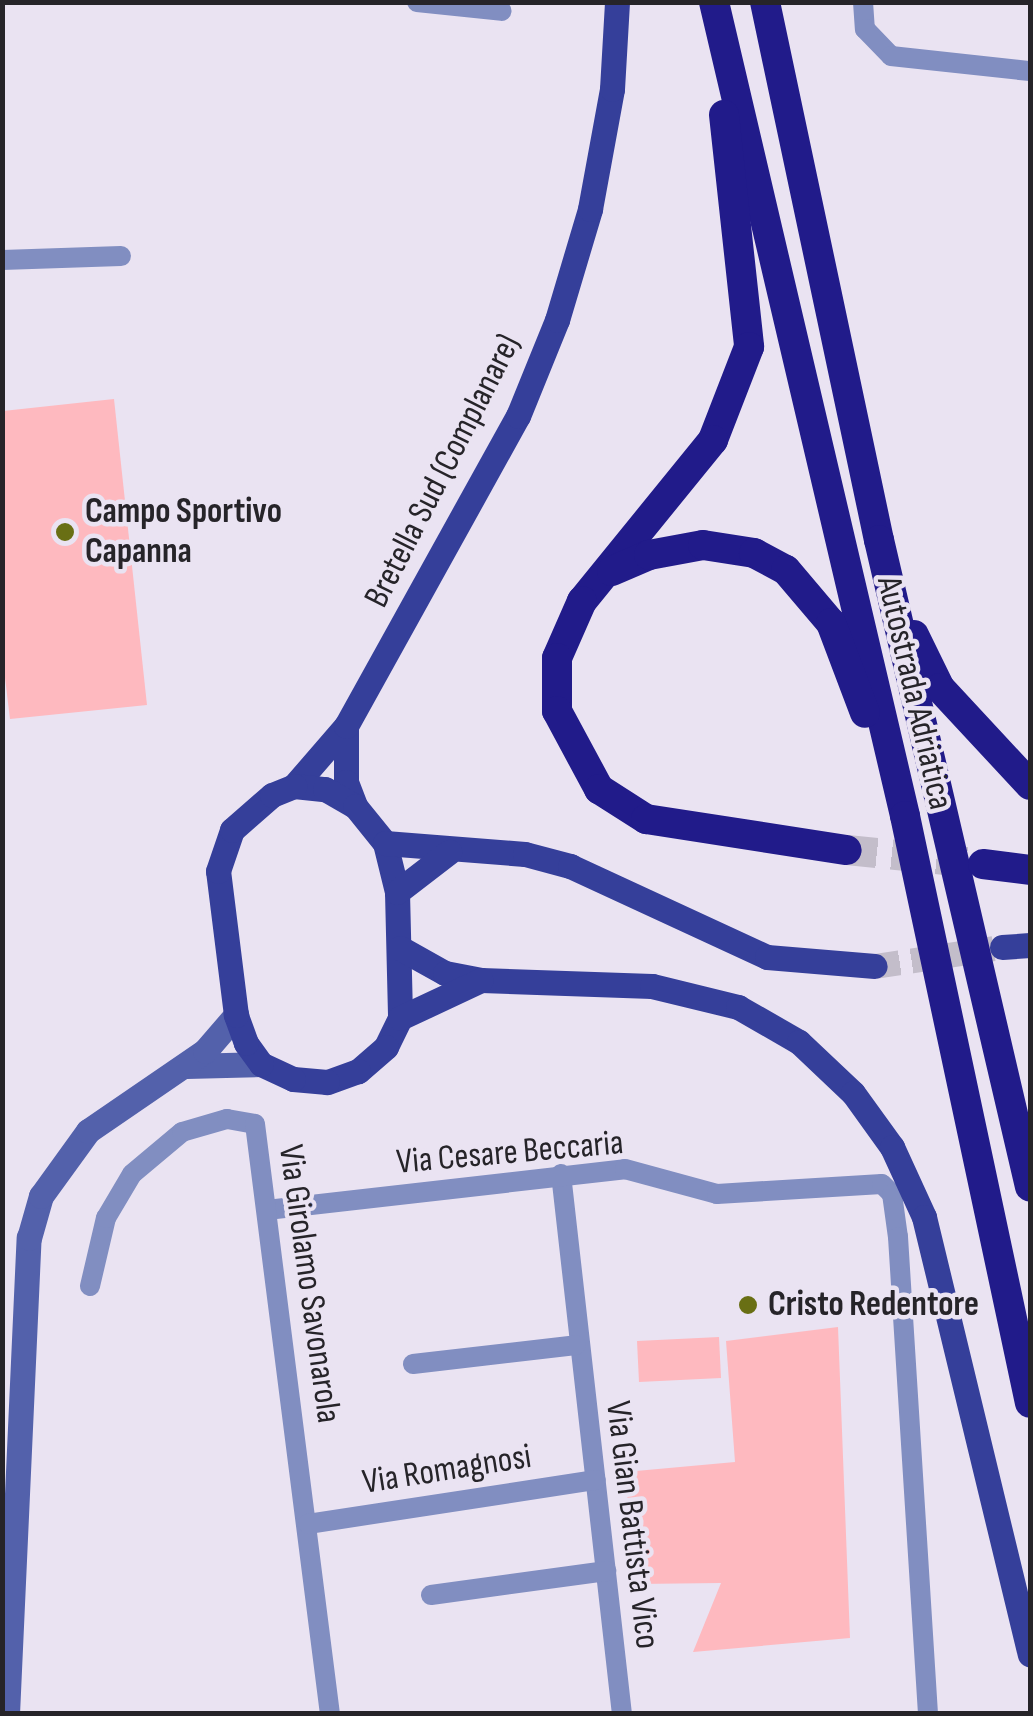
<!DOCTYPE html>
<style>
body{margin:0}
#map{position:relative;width:1033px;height:1716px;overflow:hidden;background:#eae3f2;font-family:"Sofia Sans Condensed",sans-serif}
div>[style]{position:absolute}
.green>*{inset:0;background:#feb9bf}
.primary-tunnel>*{height:25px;margin-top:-12.5px;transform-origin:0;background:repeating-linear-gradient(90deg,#c3bdca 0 25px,transparent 0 37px)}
.motorway-tunnel>*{height:30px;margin-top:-15px;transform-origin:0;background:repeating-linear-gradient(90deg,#c3bdca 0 30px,transparent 0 45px)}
.minor>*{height:20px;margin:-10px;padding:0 10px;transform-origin:10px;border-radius:10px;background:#818ec1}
.secondary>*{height:25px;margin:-12.5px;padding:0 12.5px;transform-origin:12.5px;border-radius:12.5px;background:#5361ab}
.primary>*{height:25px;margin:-12.5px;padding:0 12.5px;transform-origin:12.5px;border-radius:12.5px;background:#353f9a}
.motorway>*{height:30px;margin:-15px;padding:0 15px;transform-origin:15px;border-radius:15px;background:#211b8a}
.dots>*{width:28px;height:28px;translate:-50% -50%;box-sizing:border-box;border:5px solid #eae3f2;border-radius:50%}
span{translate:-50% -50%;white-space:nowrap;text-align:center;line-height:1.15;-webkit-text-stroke:9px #eae3f2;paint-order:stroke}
.street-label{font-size:35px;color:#262429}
.poi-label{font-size:35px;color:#262429;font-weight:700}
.left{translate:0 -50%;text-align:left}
.frame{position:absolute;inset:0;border:5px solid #262429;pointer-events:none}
</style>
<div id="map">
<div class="green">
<i style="clip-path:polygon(114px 399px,147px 705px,10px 719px,2px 653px,3px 411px)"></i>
<i style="clip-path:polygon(838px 1327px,850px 1638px,693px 1652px,721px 1583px,636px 1584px,625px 1472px,735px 1462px,726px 1341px)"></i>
<i style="clip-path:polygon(719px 1337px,721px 1378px,639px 1382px,637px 1341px)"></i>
</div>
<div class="primary-tunnel">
<i style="left:875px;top:966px;width:120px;rotate:-8.6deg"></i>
</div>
<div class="motorway-tunnel">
<i style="left:847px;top:850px;width:129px;rotate:5.8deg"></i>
</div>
<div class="minor">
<i style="left:417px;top:2px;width:85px;rotate:6deg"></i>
<i style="left:863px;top:2px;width:27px;rotate:86deg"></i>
<i style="left:865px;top:29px;width:37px;rotate:46deg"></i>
<i style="left:891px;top:56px;width:140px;rotate:6.2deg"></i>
<i style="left:2px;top:260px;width:119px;rotate:-1.9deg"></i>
<i style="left:561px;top:1174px;width:543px;rotate:83.56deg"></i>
<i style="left:267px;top:1210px;width:360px;rotate:-6.5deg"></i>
<i style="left:625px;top:1169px;width:95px;rotate:15.2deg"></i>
<i style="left:717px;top:1194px;width:165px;rotate:-3.5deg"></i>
<i style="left:882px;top:1184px;width:14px;rotate:45deg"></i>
<i style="left:892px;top:1194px;width:43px;rotate:82.1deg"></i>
<i style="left:898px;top:1237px;width:478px;rotate:86.4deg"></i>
<i style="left:90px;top:1286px;width:70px;rotate:-76.8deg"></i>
<i style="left:106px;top:1218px;width:51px;rotate:-59.4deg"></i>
<i style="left:132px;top:1174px;width:65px;rotate:-40deg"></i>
<i style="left:182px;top:1132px;width:47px;rotate:-16.1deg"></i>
<i style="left:227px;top:1119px;width:28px;rotate:10deg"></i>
<i style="left:255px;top:1124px;width:595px;rotate:82.76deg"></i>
<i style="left:413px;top:1364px;width:164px;rotate:-6.6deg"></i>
<i style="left:308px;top:1524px;width:291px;rotate:-8.7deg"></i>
<i style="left:431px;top:1595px;width:177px;rotate:-7.8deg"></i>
</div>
<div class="secondary">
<i style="left:186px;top:1066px;width:75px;rotate:-1.5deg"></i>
<i style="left:7px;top:1714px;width:477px;rotate:-87.4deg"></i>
<i style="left:29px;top:1238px;width:44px;rotate:-74.1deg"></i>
<i style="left:41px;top:1196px;width:80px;rotate:-54.1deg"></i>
<i style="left:88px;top:1131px;width:142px;rotate:-34.4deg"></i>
<i style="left:205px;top:1051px;width:48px;rotate:-49.3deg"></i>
</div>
<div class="primary">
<i style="left:346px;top:726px;width:56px;rotate:90deg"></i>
<i style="left:346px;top:782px;width:26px;rotate:69deg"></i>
<i style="left:294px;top:786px;width:79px;rotate:-49.1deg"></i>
<i style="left:346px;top:726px;width:355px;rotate:-61deg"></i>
<i style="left:518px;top:416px;width:104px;rotate:-67.9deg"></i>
<i style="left:557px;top:320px;width:116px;rotate:-73.4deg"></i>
<i style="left:590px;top:209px;width:122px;rotate:-79.6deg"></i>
<i style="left:612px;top:89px;width:87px;rotate:-86.7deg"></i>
<i style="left:294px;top:786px;width:31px;rotate:6deg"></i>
<i style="left:325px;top:789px;width:34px;rotate:30deg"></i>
<i style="left:355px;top:806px;width:48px;rotate:51deg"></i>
<i style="left:385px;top:843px;width:50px;rotate:76.2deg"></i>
<i style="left:397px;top:892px;width:126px;rotate:88.6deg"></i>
<i style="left:400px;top:1018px;width:32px;rotate:116deg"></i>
<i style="left:386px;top:1047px;width:37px;rotate:139deg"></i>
<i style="left:358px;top:1071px;width:33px;rotate:160deg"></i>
<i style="left:327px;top:1082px;width:34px;rotate:-175deg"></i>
<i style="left:293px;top:1079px;width:35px;rotate:-155deg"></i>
<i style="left:261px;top:1064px;width:26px;rotate:-126deg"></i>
<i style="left:246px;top:1043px;width:30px;rotate:-110deg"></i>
<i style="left:236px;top:1015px;width:145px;rotate:-97.1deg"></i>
<i style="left:218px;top:871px;width:43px;rotate:-71.1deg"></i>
<i style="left:232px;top:830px;width:53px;rotate:-41.2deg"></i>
<i style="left:272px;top:795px;width:24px;rotate:-22deg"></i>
<i style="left:385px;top:843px;width:140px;rotate:4.5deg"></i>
<i style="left:525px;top:854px;width:47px;rotate:14.9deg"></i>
<i style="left:570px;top:866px;width:217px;rotate:24.8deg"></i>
<i style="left:767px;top:957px;width:108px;rotate:4.8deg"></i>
<i style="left:397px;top:892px;width:66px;rotate:-37.6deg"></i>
<i style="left:1002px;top:947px;width:28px;rotate:-4deg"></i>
<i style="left:400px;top:948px;width:51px;rotate:29.1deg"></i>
<i style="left:445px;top:973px;width:37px;rotate:11deg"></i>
<i style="left:481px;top:980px;width:171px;rotate:2deg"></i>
<i style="left:652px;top:986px;width:89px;rotate:13.7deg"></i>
<i style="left:738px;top:1007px;width:70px;rotate:29.8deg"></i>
<i style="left:799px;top:1042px;width:74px;rotate:43.4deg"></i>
<i style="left:853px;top:1093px;width:67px;rotate:54.2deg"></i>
<i style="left:892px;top:1147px;width:77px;rotate:65.4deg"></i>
<i style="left:924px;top:1217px;width:450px;rotate:76.4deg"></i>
<i style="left:400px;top:1018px;width:89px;rotate:-25.1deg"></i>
</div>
<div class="motorway">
<i style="left:714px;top:2px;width:836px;rotate:76.79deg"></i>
<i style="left:905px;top:816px;width:600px;rotate:77.98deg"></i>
<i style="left:765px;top:2px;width:550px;rotate:78.04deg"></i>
<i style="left:879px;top:540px;width:664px;rotate:76.86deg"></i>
<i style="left:724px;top:115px;width:233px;rotate:83.8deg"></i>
<i style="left:749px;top:347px;width:100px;rotate:111.2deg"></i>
<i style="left:713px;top:440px;width:208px;rotate:129.1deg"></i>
<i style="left:582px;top:601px;width:62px;rotate:113.7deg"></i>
<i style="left:557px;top:658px;width:53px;rotate:90deg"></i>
<i style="left:557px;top:711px;width:89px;rotate:61.7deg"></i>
<i style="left:599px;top:789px;width:56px;rotate:32.6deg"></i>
<i style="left:646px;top:819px;width:203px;rotate:8.8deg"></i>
<i style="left:612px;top:571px;width:40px;rotate:-23.4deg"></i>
<i style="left:649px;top:555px;width:55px;rotate:-10.5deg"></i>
<i style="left:703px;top:545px;width:52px;rotate:8.9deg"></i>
<i style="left:754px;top:553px;width:36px;rotate:28deg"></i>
<i style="left:786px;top:570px;width:70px;rotate:49.7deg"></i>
<i style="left:831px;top:623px;width:96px;rotate:69.3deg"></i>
<i style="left:914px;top:635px;width:59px;rotate:63.9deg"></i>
<i style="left:940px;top:688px;width:132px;rotate:47.1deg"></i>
<i style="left:983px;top:864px;width:47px;rotate:7.3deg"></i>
</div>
<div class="dots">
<i style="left:65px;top:532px;background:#696f14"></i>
<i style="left:748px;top:1305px;background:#696f14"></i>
</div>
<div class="street-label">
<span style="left:443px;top:471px;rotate:-63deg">Bretella Sud (Complanare)</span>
<span style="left:914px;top:693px;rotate:77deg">Autostrada Adriatica</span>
<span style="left:510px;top:1153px;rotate:-5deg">Via Cesare Beccaria</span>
<span style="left:309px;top:1284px;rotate:82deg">Via Girolamo Savonarola</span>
<span style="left:447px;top:1470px;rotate:-9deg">Via Romagnosi</span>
<span style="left:632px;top:1525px;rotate:83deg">Via Gian Battista Vico</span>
</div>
<div class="poi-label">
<span class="left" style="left:85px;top:532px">Campo Sportivo<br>Capanna</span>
<span class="left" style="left:768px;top:1305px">Cristo Redentore</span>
</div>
<div class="frame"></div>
</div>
